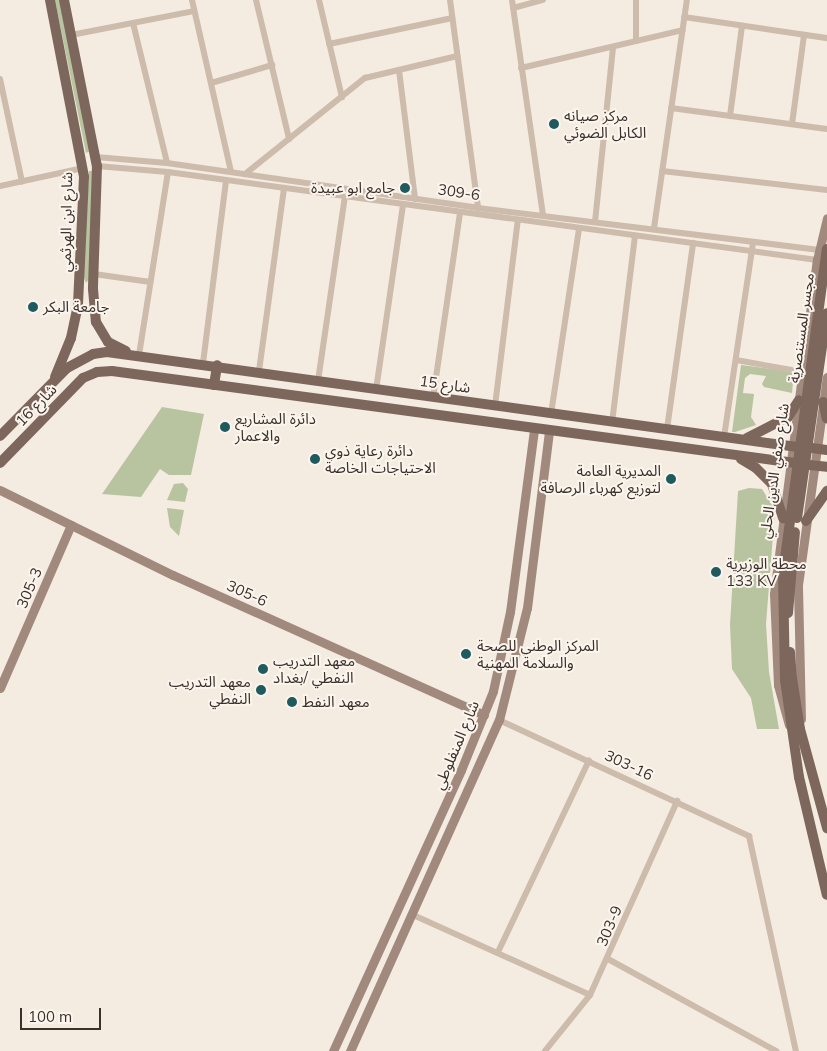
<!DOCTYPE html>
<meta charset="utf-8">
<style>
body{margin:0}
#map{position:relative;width:827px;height:1051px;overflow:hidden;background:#f4ebe1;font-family:Mulish,"Noto Sans Arabic",sans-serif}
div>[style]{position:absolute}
.green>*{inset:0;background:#b8c4a0}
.street>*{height:6px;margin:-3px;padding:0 3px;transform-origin:3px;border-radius:3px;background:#cdbbac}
.secondary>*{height:9px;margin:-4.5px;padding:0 4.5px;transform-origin:4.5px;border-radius:4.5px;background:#a18a7d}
.primary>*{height:10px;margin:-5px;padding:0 5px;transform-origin:5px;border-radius:5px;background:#7d675c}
.primary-bridge>*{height:10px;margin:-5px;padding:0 5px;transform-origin:5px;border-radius:5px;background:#7d675c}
.dots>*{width:14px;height:14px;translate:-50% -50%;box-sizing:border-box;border:2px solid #fbf5ee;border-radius:50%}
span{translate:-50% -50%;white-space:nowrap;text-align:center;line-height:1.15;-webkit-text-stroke:4px #fbf5ee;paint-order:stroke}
.poi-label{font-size:15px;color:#3b302b}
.left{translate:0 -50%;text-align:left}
.right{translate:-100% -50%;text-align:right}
.street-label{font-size:15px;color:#3b302b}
.scale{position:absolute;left:20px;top:1008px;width:81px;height:22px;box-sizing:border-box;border:2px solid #3b302b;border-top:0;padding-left:6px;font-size:15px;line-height:18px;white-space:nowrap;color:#3b302b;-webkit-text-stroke:4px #fbf5ee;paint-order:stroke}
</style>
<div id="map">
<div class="green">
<i style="clip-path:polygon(55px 0,60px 0,90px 151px,86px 153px)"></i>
<i style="clip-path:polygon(89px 171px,93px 171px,90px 278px,86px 283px,83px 275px)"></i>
<i style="clip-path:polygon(741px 365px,794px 372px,792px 393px,764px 387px,762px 384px,766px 376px,750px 374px,745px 378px,743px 393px,754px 394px,751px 417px,756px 425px,735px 432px,732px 432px)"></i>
<i style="clip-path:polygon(162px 407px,204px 414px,191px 475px,169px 475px,160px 469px,141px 497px,102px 494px)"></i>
<i style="clip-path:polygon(183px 483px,188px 489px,185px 502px,167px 500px,174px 484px)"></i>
<i style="clip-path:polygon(749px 488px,762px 489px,775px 510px,766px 624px,769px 672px,779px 729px,757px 729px,751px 698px,732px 669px,730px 625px,738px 491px)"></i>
<i style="clip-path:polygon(167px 508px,184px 510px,179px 536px,170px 527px)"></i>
</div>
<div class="street">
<i style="left:192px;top:0;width:176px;rotate:77.2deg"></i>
<i style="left:256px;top:0;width:143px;rotate:76.6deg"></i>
<i style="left:319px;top:0;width:100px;rotate:76.7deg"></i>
<i style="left:450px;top:0;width:210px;rotate:82.3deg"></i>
<i style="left:512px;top:0;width:217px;rotate:81.8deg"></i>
<i style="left:636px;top:0;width:41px;rotate:90deg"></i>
<i style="left:513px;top:8px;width:31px;rotate:-15deg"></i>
<i style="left:684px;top:17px;width:145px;rotate:8.4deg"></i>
<i style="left:133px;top:23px;width:144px;rotate:76.3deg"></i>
<i style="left:71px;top:35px;width:125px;rotate:-11deg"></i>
<i style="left:329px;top:44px;width:126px;rotate:-11.9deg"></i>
<i style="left:521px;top:68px;width:166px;rotate:-13.2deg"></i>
<i style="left:399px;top:70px;width:130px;rotate:82.9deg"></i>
<i style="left:0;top:79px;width:105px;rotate:77.9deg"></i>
<i style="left:211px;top:83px;width:64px;rotate:-16.4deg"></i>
<i style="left:671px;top:108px;width:157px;rotate:7.7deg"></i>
<i style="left:730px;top:116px;width:91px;rotate:-82.4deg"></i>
<i style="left:792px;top:124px;width:90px;rotate:-82.3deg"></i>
<i style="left:96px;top:157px;width:71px;rotate:4.8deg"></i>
<i style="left:167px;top:163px;width:314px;rotate:8.2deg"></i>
<i style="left:478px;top:208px;width:344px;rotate:7deg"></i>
<i style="left:97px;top:166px;width:71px;rotate:4.8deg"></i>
<i style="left:168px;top:172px;width:655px;rotate:7.72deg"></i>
<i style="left:662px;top:171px;width:166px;rotate:6.6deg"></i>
<i style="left:245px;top:174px;width:154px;rotate:-38.7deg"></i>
<i style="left:365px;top:78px;width:95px;rotate:-13.4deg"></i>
<i style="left:0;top:186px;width:85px;rotate:-12.2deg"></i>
<i style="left:595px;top:222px;width:176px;rotate:-84.1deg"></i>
<i style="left:654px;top:228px;width:230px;rotate:-81.8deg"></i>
<i style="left:94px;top:274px;width:57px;rotate:8.1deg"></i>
<i style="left:139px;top:355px;width:185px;rotate:-81deg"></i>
<i style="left:736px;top:360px;width:68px;rotate:10.2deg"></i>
<i style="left:203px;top:363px;width:184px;rotate:-82.8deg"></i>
<i style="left:259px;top:371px;width:185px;rotate:-82.2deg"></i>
<i style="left:318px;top:381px;width:187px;rotate:-81.7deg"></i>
<i style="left:376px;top:390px;width:188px;rotate:-81.7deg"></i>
<i style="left:433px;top:398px;width:188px;rotate:-81.7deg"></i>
<i style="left:495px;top:406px;width:187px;rotate:-83deg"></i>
<i style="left:551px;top:414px;width:188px;rotate:-81.4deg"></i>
<i style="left:612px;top:423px;width:189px;rotate:-83deg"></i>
<i style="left:667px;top:429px;width:188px;rotate:-82deg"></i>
<i style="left:724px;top:437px;width:197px;rotate:-81.5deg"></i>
<i style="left:499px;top:720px;width:276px;rotate:24.9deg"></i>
<i style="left:749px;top:836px;width:220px;rotate:77.7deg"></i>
<i style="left:411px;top:914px;width:196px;rotate:24.3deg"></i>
<i style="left:498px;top:952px;width:212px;rotate:-64.6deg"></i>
<i style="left:608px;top:959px;width:192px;rotate:28.7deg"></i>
<i style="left:545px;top:1051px;width:72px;rotate:-51.2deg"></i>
<i style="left:590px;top:995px;width:213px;rotate:-65.8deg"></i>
</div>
<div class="secondary">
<i style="left:0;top:490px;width:193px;rotate:26.2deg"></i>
<i style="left:173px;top:575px;width:341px;rotate:24.2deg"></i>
<i style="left:0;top:688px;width:178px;rotate:-66.5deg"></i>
<i style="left:801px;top:719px;width:134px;rotate:-91.3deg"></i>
<i style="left:798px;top:585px;width:210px;rotate:-82.1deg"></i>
<i style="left:789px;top:725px;width:41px;rotate:-105.4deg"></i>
<i style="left:778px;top:685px;width:91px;rotate:-92.5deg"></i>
<i style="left:774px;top:594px;width:337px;rotate:-82.7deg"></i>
<i style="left:817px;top:260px;width:43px;rotate:-76.6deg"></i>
<i style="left:333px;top:1051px;width:309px;rotate:-65.5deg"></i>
<i style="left:461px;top:770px;width:85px;rotate:-67.9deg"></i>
<i style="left:493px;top:691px;width:81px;rotate:-77.9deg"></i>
<i style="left:510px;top:612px;width:184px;rotate:-82.5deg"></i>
<i style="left:350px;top:1051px;width:363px;rotate:-65.8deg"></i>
<i style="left:499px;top:720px;width:115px;rotate:-76deg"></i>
<i style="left:527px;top:608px;width:178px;rotate:-82.9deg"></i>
</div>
<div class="primary">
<i style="left:50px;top:0;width:180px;rotate:79.1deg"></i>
<i style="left:84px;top:177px;width:128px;rotate:92.7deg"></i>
<i style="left:78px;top:305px;width:34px;rotate:102deg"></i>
<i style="left:71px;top:338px;width:42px;rotate:112.3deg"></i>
<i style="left:64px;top:0;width:169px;rotate:78.8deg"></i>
<i style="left:97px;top:166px;width:123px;rotate:91.9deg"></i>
<i style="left:93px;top:289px;width:33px;rotate:85deg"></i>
<i style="left:96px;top:322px;width:23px;rotate:59deg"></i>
<i style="left:108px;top:342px;width:20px;rotate:27deg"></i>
<i style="left:214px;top:385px;width:20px;rotate:-81deg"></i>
<i style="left:823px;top:402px;width:17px;rotate:77deg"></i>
<i style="left:0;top:436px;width:95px;rotate:-45.4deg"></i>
<i style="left:67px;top:368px;width:30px;rotate:-28deg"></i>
<i style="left:93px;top:354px;width:14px;rotate:-8deg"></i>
<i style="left:107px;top:352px;width:697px;rotate:7.84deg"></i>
<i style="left:747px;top:438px;width:46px;rotate:-27.1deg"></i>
<i style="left:788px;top:417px;width:20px;rotate:-57deg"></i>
<i style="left:812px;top:448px;width:15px;rotate:8deg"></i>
<i style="left:741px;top:459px;width:17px;rotate:31deg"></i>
<i style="left:756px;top:468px;width:23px;rotate:45deg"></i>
<i style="left:772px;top:484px;width:36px;rotate:72deg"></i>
<i style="left:0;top:463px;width:119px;rotate:-45.7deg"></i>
<i style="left:83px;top:378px;width:15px;rotate:-23deg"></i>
<i style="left:97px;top:372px;width:15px;rotate:-4deg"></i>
<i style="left:112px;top:371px;width:689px;rotate:7.67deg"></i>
<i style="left:809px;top:465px;width:18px;rotate:6deg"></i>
<i style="left:806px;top:521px;width:37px;rotate:-55deg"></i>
<i style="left:792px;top:678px;width:52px;rotate:81.1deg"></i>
<i style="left:800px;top:729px;width:103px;rotate:74.7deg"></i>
<i style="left:785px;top:680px;width:98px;rotate:81.8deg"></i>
<i style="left:799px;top:777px;width:121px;rotate:76.7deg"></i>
</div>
<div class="primary-bridge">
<i style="left:797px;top:518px;width:207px;rotate:-81.7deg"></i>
<i style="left:788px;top:613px;width:81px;rotate:-85.1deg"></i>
<i style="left:790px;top:652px;width:26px;rotate:86deg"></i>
<i style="left:785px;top:680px;width:107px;rotate:-91.1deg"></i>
<i style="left:783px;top:573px;width:327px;rotate:-82.3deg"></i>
</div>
<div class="dots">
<i style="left:554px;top:124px;background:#1f5a5e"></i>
<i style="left:405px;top:188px;background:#1f5a5e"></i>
<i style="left:33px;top:307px;background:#1f5a5e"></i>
<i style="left:225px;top:427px;background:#1f5a5e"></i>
<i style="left:315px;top:459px;background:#1f5a5e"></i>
<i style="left:671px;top:479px;background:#1f5a5e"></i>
<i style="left:716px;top:572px;background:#1f5a5e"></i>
<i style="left:466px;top:654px;background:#1f5a5e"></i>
<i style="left:263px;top:669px;background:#1f5a5e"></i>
<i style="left:261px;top:690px;background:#1f5a5e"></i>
<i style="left:292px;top:702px;background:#1f5a5e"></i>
</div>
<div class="poi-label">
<span class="left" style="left:564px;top:124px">مركز صيانه<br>الكابل الضوئي</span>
<span class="right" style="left:395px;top:188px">جامع ابو عبيدة</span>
<span class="left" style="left:43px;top:307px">جامعة البكر</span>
<span class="left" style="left:235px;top:427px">دائرة المشاريع<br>والاعمار</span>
<span class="left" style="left:325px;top:459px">دائرة رعاية ذوي<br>الاحتياجات الخاصة</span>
<span class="right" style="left:661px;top:479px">المديرية العامة<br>لتوزيع كهرباء الرصافة</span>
<span class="left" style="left:726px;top:572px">محطة الوزيرية<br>133 KV</span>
<span class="left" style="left:477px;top:654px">المركز الوطني للصحة<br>والسلامة المهنية</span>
<span class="left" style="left:273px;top:669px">معهد التدريب<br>النفطي /بغداد</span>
<span class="right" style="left:251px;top:690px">معهد التدريب<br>النفطي</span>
<span class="left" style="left:302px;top:702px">معهد النفط</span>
</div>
<div class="street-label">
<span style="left:459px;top:192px;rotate:8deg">309-6</span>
<span style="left:66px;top:222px;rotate:-89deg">شارع ابن الهرثمي</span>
<span style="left:801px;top:328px;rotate:-82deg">مجسر المستنصرية</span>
<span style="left:445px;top:384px;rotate:8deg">شارع 15</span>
<span style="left:36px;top:405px;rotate:-46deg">شارع 16</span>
<span style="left:774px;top:471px;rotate:-82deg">شارع صفي الدين الحلي</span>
<span style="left:29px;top:588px;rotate:-67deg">305-3</span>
<span style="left:247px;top:593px;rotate:24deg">305-6</span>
<span style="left:456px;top:745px;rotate:-67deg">شارع المنفلوطي</span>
<span style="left:629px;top:765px;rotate:25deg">303-16</span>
<span style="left:609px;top:926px;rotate:-67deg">303-9</span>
</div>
<div class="scale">100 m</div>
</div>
